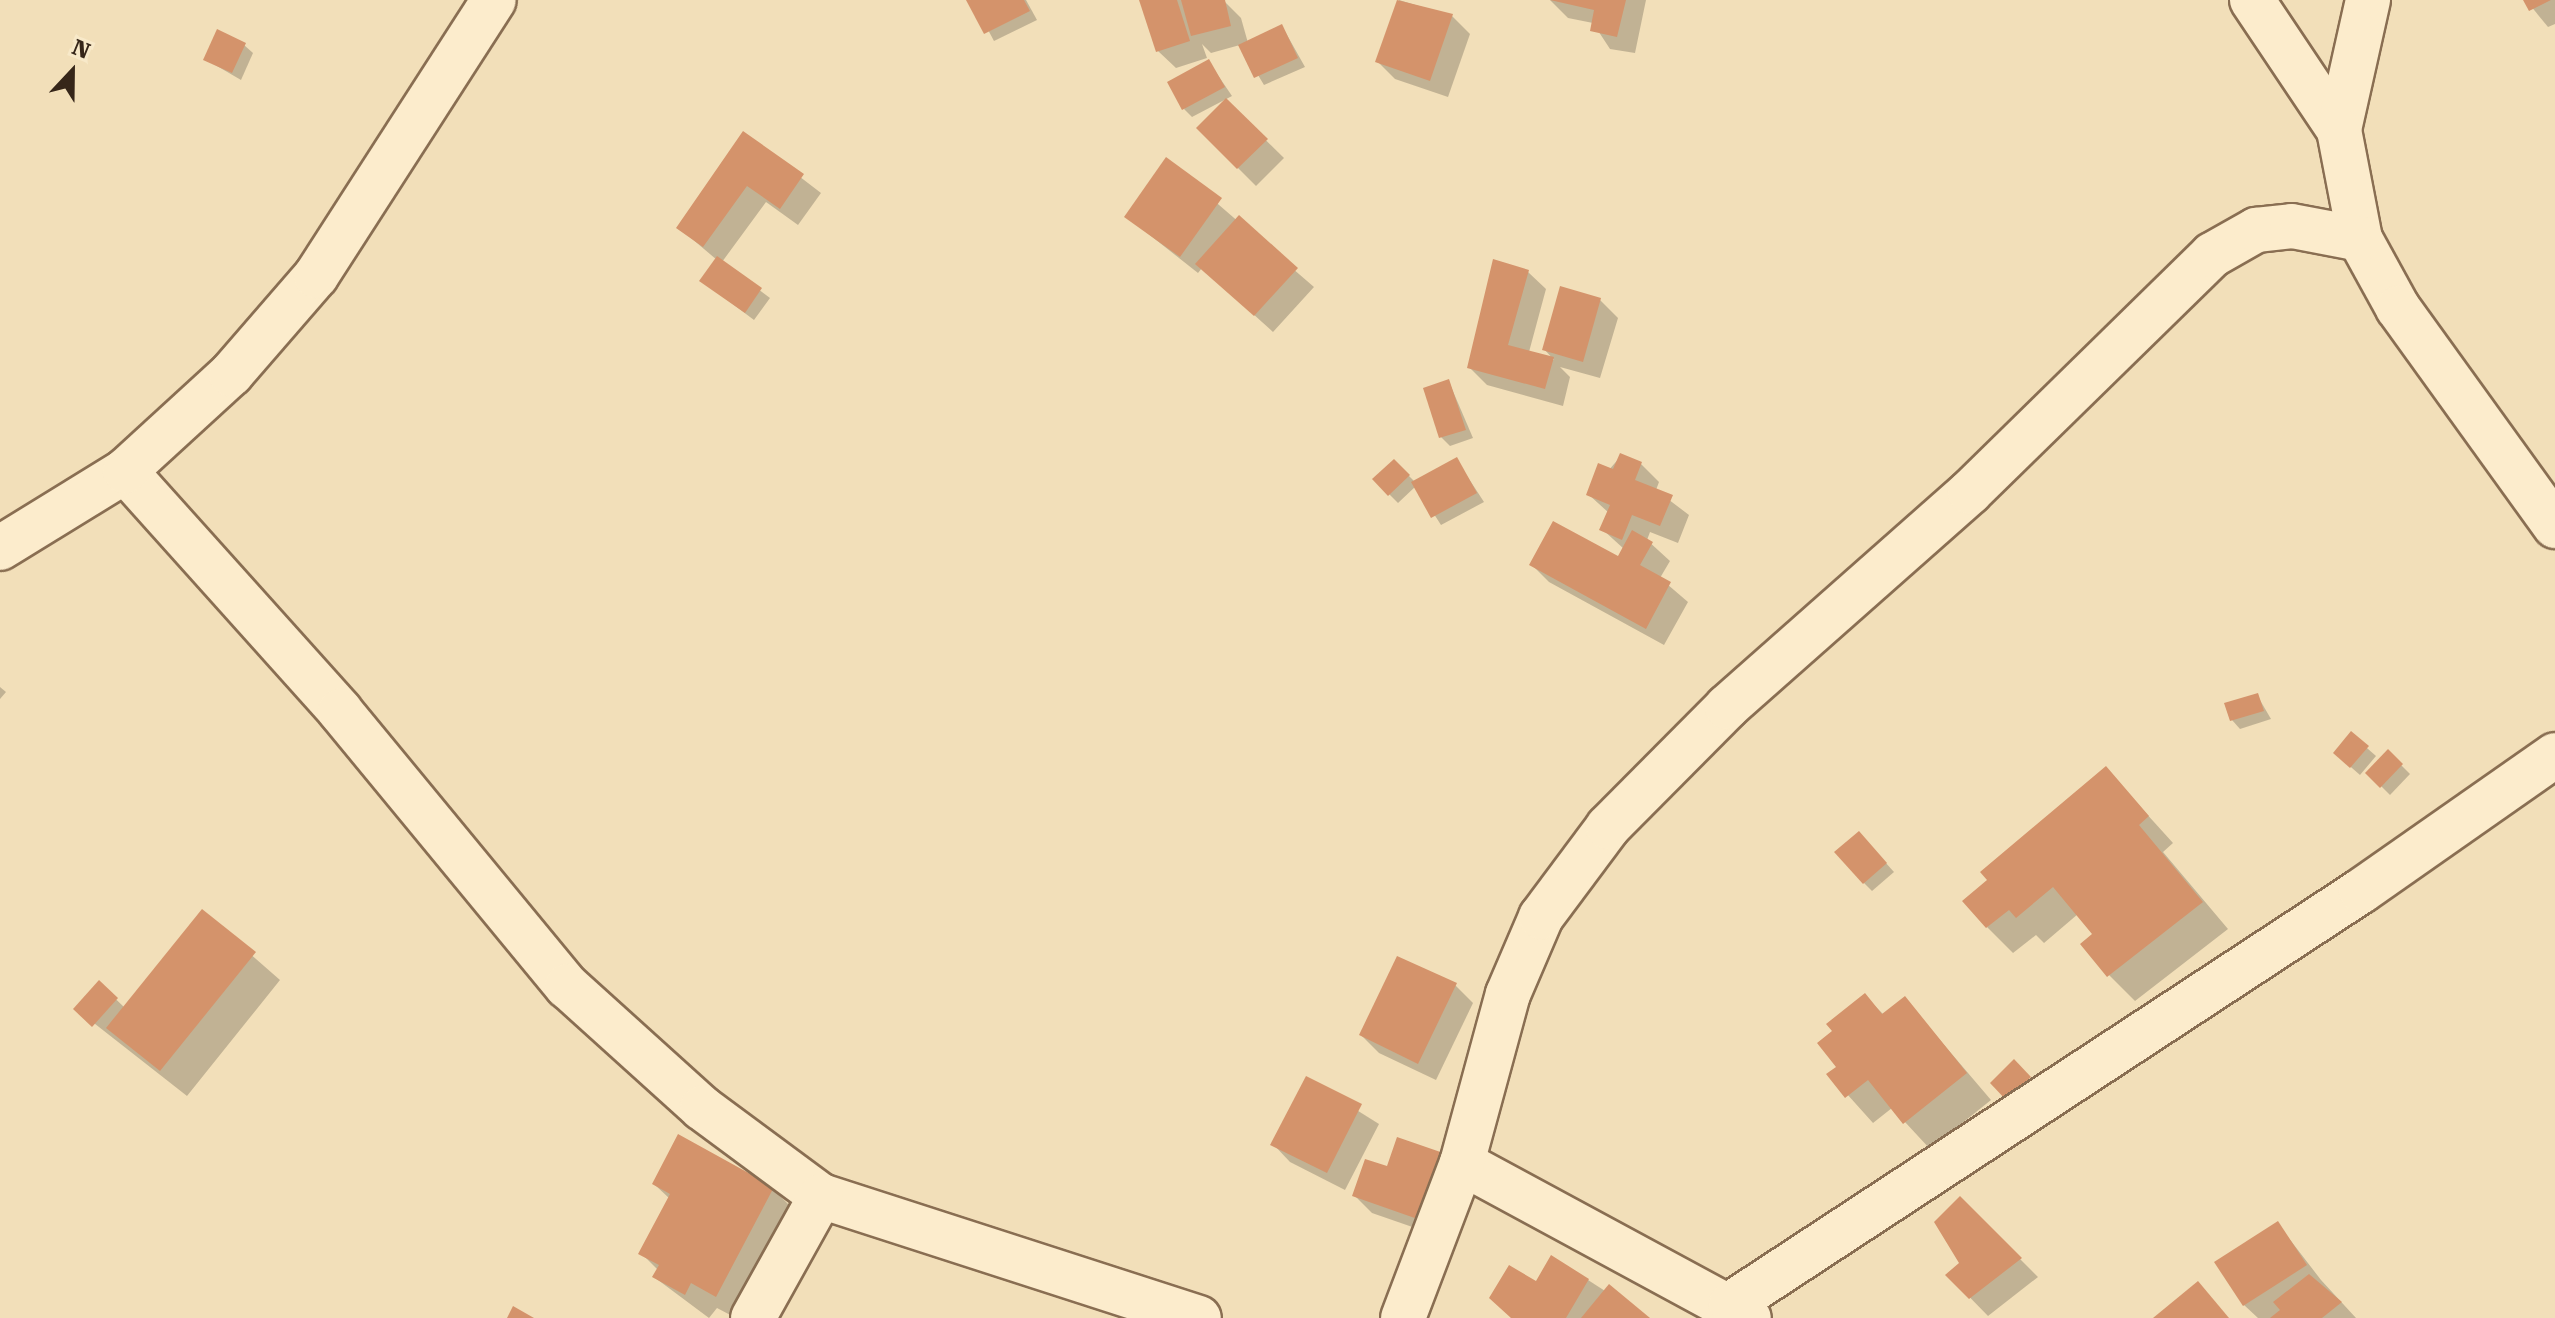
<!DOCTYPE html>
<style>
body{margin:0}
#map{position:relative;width:2555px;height:1318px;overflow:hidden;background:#f2dfb9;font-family:"Roboto Serif",serif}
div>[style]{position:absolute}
.shadow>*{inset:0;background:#0003}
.building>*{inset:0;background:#d4936b}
.roads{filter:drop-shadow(2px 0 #896e52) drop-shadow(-2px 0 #896e52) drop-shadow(0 2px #896e52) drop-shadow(0 -2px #896e52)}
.minor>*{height:44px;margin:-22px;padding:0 22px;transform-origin:22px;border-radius:22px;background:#fceccc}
span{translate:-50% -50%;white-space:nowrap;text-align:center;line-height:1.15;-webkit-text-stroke:6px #f8e9c9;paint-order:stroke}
.north{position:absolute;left:32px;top:32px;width:80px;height:80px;-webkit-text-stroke:6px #f8e9c9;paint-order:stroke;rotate:22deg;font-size:22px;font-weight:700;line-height:32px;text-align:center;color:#362619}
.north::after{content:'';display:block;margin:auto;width:28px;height:36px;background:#362619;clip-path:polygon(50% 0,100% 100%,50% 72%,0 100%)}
</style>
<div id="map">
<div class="shadow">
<i style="clip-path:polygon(972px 0,1026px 0,1037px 20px,994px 41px)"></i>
<i style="clip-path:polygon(1141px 0,1223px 0,1241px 18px,1248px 43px,1282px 26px,1305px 67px,1264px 85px,1240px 45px,1211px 53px,1202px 44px,1207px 58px,1176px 68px,1158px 51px)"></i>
<i style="clip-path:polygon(1399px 0,1452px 16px,1470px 34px,1448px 97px,1395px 79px,1377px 61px)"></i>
<i style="clip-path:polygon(1550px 0,1646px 0,1635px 53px,1610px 49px,1593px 23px,1568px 18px)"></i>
<i style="clip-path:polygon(2526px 0,2555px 0,2555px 24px,2548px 27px)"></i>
<i style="clip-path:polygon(244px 45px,253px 53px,241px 80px,205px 59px)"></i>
<i style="clip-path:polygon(1209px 62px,1232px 96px,1192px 117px,1184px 109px)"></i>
<i style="clip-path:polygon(1226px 101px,1284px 158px,1256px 186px,1198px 128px)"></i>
<i style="clip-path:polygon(744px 134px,821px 193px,798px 225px,766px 202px,722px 262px,770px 298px,754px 320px,702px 281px,717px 260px,678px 227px)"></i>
<i style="clip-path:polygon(1167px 160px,1314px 287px,1273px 332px,1202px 268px,1198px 273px,1127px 217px)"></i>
<i style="clip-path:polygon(1528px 272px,1546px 289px,1529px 352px,1554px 360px,1544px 349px,1600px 300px,1618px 318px,1600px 378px,1560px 367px,1570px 377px,1563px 406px,1487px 385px,1469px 367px)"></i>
<i style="clip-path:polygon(1449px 382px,1473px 438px,1450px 446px,1441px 437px)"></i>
<i style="clip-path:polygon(1621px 456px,1641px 464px,1659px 482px,1656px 490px,1689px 515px,1678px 543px,1650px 532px,1647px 540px,1670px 561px,1660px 578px,1688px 602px,1664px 645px,1549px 582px,1532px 565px,1618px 559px,1624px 549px,1602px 529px,1609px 513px,1588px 494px)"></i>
<i style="clip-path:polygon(1456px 459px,1484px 502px,1441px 525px,1416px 486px,1398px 503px,1375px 480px,1394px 461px,1415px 482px)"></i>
<i style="clip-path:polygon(0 687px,6px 692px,0 699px)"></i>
<i style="clip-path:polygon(2257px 695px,2271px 719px,2240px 729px,2232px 720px)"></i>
<i style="clip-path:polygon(2351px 734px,2376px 756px,2360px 775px,2344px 761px)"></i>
<i style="clip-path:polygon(2388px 752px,2410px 774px,2390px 795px,2368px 773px)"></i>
<i style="clip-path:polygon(2106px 769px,2173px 843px,2163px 852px,2228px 929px,2135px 1001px,2109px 975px,2095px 934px,2078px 914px,2044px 943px,2036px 935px,2013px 953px,1987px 927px)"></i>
<i style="clip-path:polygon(1867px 842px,1894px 872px,1872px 891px,1864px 883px)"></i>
<i style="clip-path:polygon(202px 912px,280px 980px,187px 1096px,76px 1009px,99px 983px,125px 1008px)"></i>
<i style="clip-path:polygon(1455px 985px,1473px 1003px,1436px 1080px,1379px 1053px,1361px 1035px)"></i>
<i style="clip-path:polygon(1865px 996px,1884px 1015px,1905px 999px,1991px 1100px,1930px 1149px,1892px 1108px,1873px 1123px,1829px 1074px,1839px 1067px,1835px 1031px)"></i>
<i style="clip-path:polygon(1307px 1079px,1379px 1124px,1345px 1190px,1290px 1162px,1273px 1144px)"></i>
<i style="clip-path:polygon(1366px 1162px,1447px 1239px,1372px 1213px,1354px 1195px)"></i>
<i style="clip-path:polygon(654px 1184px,773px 1189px,799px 1215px,736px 1318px,717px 1308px,709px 1318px,654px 1277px,658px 1270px,641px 1253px,670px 1199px)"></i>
<i style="clip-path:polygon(1960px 1199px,2038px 1277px,1988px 1316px,1948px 1275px,1961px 1263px)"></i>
<i style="clip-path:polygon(2278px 1224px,2321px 1280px,2356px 1318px,2258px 1318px,2244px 1305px)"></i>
<i style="clip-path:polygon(1588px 1280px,1647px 1318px,1512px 1318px,1537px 1284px)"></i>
</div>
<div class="building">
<i style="clip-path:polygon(966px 0,1024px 0,1030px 11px,984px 34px)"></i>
<i style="clip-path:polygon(1139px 0,1177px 0,1190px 41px,1156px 52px)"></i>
<i style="clip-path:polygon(1181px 0,1225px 0,1231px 26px,1191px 36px)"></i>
<i style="clip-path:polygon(1397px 0,1453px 14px,1430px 81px,1375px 62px)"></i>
<i style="clip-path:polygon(1550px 0,1626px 0,1617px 37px,1590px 31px,1594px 10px)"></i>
<i style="clip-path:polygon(2523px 0,2551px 0,2529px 11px)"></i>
<i style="clip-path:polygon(1282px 24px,1298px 58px,1254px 78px,1238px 45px)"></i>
<i style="clip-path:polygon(217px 29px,246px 43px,232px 73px,203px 60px)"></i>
<i style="clip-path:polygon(1209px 59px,1225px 87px,1182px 110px,1167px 82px)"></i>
<i style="clip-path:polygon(1226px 98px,1268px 139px,1237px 169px,1196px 128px)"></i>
<i style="clip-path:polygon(743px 131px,804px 174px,780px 209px,747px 186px,703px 247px,676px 228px)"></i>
<i style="clip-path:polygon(1166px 157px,1222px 198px,1180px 257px,1124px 217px)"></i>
<i style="clip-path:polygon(1239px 215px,1298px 268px,1254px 316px,1195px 264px)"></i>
<i style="clip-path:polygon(717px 256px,762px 288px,745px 313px,699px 281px)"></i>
<i style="clip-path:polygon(1493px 259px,1529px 270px,1508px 345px,1554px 357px,1545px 389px,1467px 368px)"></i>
<i style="clip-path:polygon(1560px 286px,1601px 298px,1583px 362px,1542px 350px)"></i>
<i style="clip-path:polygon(1449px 379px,1466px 430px,1439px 438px,1423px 388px)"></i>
<i style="clip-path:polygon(1620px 453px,1642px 462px,1635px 480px,1673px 495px,1660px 526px,1632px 515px,1622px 540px,1599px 530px,1610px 505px,1586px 495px,1598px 463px,1613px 469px)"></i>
<i style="clip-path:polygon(1457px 457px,1477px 493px,1431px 518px,1411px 482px)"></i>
<i style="clip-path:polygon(1394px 459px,1410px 475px,1388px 496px,1372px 479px)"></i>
<i style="clip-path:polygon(1553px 521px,1618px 556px,1632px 530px,1653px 542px,1640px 565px,1671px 582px,1646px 629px,1529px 565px)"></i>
<i style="clip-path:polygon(2258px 693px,2264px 711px,2230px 721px,2224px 703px)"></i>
<i style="clip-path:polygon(2351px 731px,2369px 746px,2350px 768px,2333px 753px)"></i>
<i style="clip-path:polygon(2388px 749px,2403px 764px,2380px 788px,2365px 773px)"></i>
<i style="clip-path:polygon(2106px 766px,2149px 816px,2139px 825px,2203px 902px,2107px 977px,2080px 944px,2092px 934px,2053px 887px,2016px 918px,2009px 910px,1986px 928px,1962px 901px,1987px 880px,1980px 872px)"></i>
<i style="clip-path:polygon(1859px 831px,1887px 863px,1863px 884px,1834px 852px)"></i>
<i style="clip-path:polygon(202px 909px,256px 952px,160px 1071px,106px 1028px)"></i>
<i style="clip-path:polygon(1397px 956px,1457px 983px,1418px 1064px,1359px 1035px)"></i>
<i style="clip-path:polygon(99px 980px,118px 998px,92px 1027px,73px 1009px)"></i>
<i style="clip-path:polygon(1865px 993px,1882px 1014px,1905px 996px,1967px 1073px,1903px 1124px,1868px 1080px,1845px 1098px,1826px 1074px,1836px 1067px,1817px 1043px,1832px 1031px,1826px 1024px)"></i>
<i style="clip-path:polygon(2014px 1059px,2031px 1077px,2007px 1101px,1990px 1083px)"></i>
<i style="clip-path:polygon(1306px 1076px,1362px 1104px,1327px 1173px,1270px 1145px)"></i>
<i style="clip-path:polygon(678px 1134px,774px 1187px,716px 1297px,691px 1283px,685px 1295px,652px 1277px,659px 1265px,638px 1254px,670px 1194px,652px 1184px)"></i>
<i style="clip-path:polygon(1397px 1137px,1452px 1156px,1429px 1223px,1352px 1196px,1365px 1159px,1387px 1166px)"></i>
<i style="clip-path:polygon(1960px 1196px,2022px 1258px,1969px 1299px,1945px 1275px,1959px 1263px,1934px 1222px)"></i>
<i style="clip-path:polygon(2278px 1221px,2307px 1265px,2243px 1306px,2214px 1262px)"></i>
<i style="clip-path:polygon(1551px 1255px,1589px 1279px,1566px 1318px,1511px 1318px,1489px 1298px,1509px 1265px,1536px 1281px)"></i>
<i style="clip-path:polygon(2309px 1274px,2342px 1302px,2322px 1318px,2270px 1318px,2280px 1310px,2273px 1302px)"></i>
<i style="clip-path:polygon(2198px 1281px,2229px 1318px,2153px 1318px)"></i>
<i style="clip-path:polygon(1609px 1284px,1650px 1318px,1581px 1318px)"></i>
<i style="clip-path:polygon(513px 1306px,534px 1318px,507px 1318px)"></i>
</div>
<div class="roads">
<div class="minor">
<i style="left:2252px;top:0;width:156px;rotate:56.2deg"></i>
<i style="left:2368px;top:0;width:133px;rotate:102.6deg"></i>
<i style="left:2339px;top:130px;width:111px;rotate:79.1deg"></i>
<i style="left:2360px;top:239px;width:79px;rotate:61.2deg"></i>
<i style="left:2398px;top:308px;width:269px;rotate:54.2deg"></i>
<i style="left:125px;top:471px;width:322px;rotate:48.1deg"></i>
<i style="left:340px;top:711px;width:357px;rotate:50.5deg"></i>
<i style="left:567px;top:986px;width:182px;rotate:42.1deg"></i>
<i style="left:702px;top:1108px;width:148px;rotate:36.5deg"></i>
<i style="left:821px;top:1196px;width:397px;rotate:17.9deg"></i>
<i style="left:0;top:548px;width:147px;rotate:-31.6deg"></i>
<i style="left:125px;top:471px;width:144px;rotate:-42.5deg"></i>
<i style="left:231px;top:374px;width:130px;rotate:-49.1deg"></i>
<i style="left:316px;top:276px;width:328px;rotate:-57.2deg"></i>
<i style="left:1462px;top:1163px;width:326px;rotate:28.4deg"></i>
<i style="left:1731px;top:1304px;width:753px;rotate:-33.25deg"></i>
<i style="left:2361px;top:891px;width:237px;rotate:-35deg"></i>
<i style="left:753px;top:1318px;width:140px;rotate:-60.9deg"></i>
<i style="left:1403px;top:1318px;width:166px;rotate:-69.2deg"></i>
<i style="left:1462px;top:1163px;width:175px;rotate:-74.8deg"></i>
<i style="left:1508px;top:994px;width:84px;rotate:-66.8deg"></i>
<i style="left:1541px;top:917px;width:112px;rotate:-53.3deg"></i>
<i style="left:1608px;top:827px;width:169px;rotate:-45.2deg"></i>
<i style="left:1727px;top:707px;width:324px;rotate:-41.5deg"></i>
<i style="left:1970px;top:492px;width:339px;rotate:-44.4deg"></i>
<i style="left:2212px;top:255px;width:51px;rotate:-29.6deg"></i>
<i style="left:2256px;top:230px;width:36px;rotate:-6deg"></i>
<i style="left:2292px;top:226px;width:69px;rotate:10.8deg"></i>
</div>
</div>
<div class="north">N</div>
</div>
